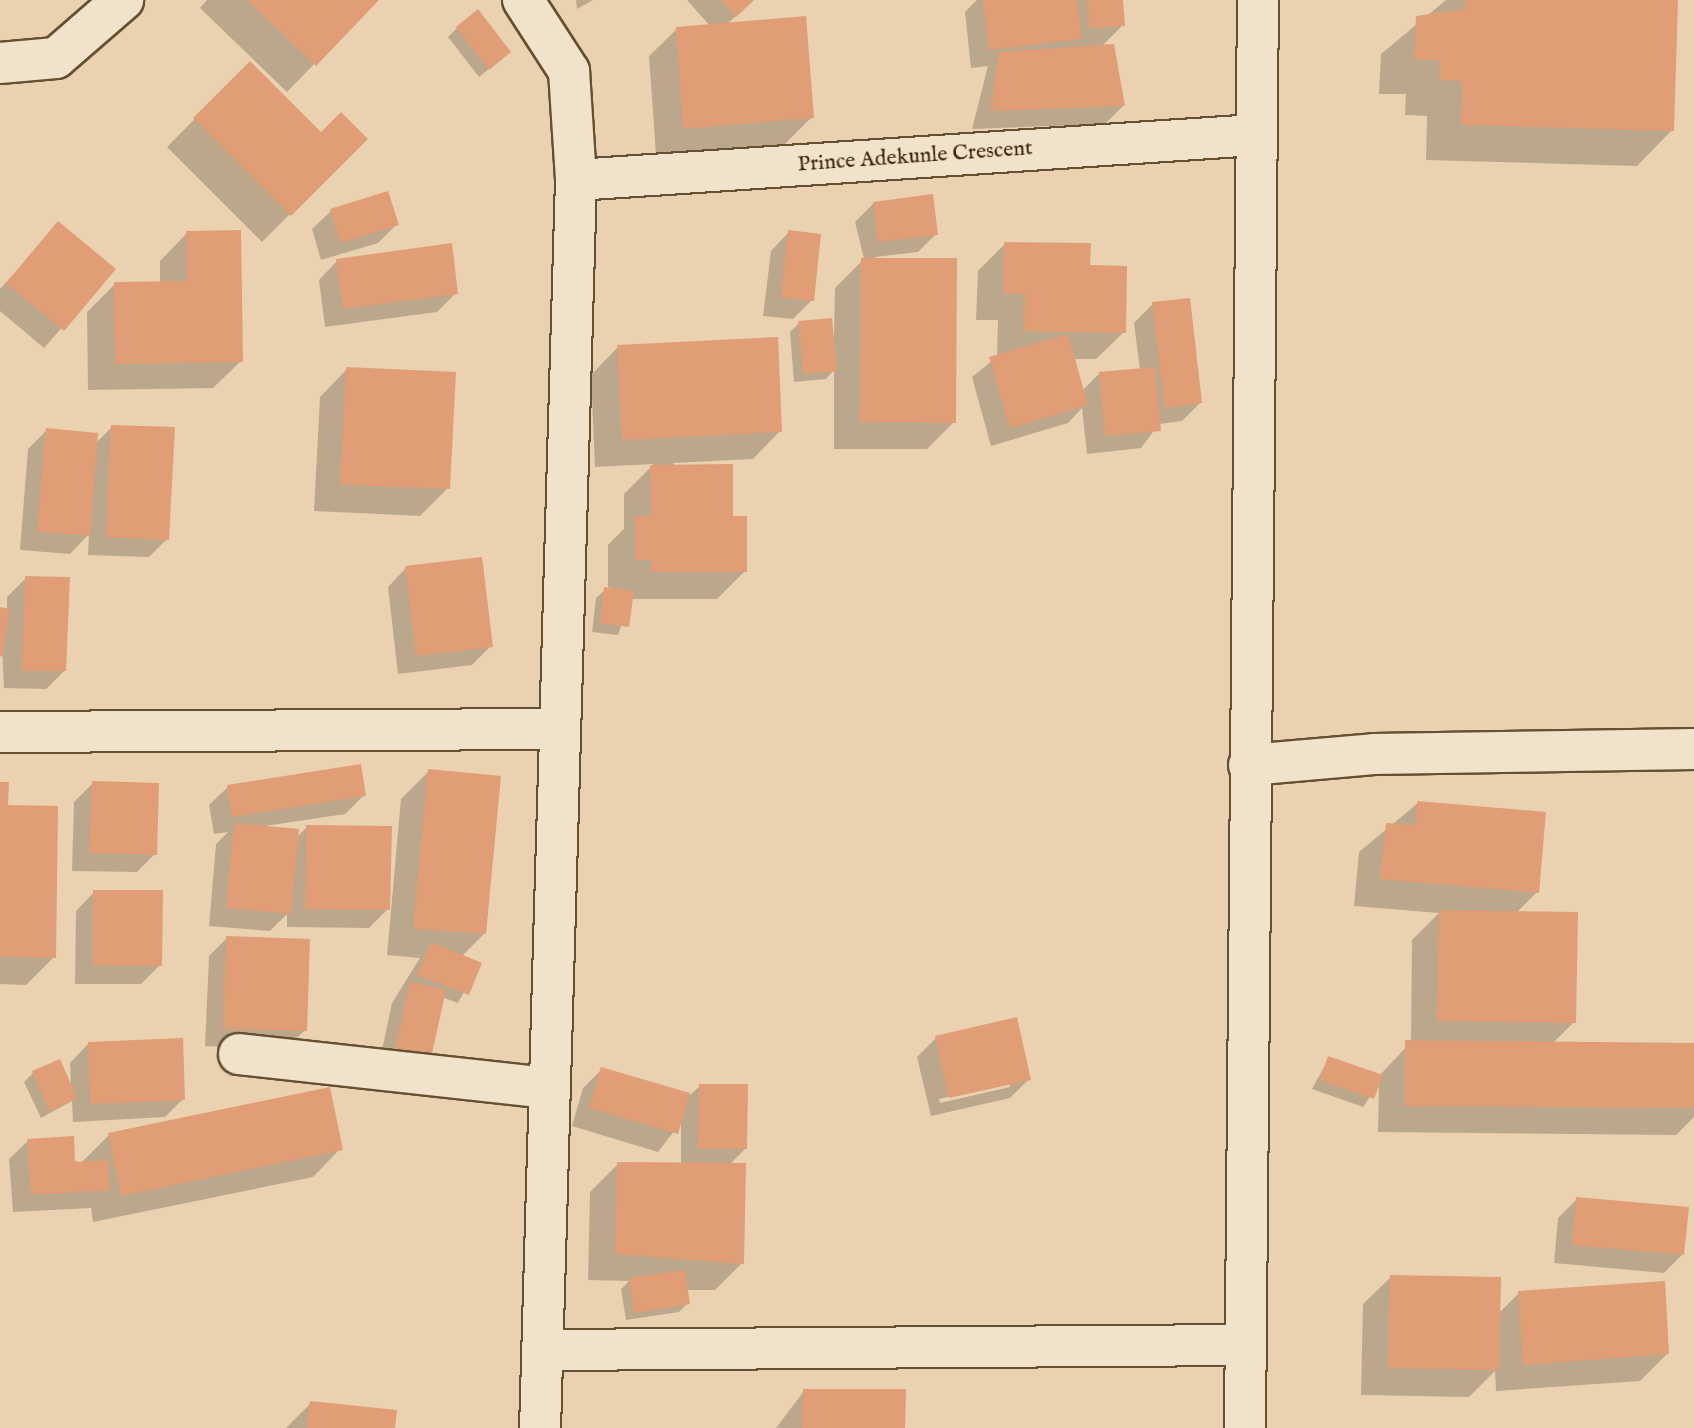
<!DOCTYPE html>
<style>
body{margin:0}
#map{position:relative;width:1694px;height:1428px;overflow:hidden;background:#ead2b0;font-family:"IM FELL English",serif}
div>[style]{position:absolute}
.shadow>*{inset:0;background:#0003}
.building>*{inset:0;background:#e09d76}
.roads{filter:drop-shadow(2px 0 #655031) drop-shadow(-2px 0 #655031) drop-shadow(0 2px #655031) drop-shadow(0 -2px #655031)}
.street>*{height:40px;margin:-20px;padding:0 20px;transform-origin:20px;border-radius:20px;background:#f1e2cc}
span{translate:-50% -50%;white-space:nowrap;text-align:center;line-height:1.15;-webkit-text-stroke:8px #f1e2cc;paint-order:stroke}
.street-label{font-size:22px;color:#392407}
</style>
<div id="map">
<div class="shadow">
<i style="clip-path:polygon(207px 0,376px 0,287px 92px,200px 8px)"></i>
<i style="clip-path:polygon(576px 0,593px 0,577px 9px)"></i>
<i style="clip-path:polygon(687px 0,754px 0,726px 25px,812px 117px,784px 145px,656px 155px,649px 56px,677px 29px,710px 26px)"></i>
<i style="clip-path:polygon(977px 0,1121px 0,1123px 25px,1101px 47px,1123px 106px,1105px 124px,972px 129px,988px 66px,971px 68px,965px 12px)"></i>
<i style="clip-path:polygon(1446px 0,1676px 0,1672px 130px,1637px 166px,1426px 160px,1427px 116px,1405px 115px,1406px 94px,1379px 94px,1381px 54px)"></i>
<i style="clip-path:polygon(457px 28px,499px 61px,479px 77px,448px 37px)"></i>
<i style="clip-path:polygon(250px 63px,321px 135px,365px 139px,262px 242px,167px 147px)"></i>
<i style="clip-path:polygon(874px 203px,936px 234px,918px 252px,875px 257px,954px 422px,927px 449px,834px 449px,834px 370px,826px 379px,794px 382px,790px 332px,799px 323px,834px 335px,835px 288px,864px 259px,855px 222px)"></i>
<i style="clip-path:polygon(331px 211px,397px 224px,378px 243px,321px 260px,312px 229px)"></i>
<i style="clip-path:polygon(59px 224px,113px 269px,44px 348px,0 311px,0 289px)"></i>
<i style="clip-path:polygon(789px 232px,812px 300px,793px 319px,763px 316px,771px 251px)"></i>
<i style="clip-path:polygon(187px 233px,241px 361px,213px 388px,88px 390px,87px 312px,115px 284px,160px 283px,160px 261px)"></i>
<i style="clip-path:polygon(1005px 244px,1088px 267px,1124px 332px,1096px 359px,1073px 359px,1082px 391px,1099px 374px,1140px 370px,1134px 323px,1153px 304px,1200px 403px,1182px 421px,1159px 424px,1141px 448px,1087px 454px,1082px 408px,1068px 423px,991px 446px,972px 377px,997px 357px,998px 320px,976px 320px,978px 271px)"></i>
<i style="clip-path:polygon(337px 261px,456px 293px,437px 312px,325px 327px,319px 280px)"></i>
<i style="clip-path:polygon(618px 347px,780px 431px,753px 459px,673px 463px,731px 518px,745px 571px,717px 599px,631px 599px,618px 635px,592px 632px,596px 598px,605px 590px,624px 592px,608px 587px,608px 545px,624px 529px,624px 494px,654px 464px,595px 467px,591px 375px)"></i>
<i style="clip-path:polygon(347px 369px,448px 488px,420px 516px,314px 511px,320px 397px)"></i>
<i style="clip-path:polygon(112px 427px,167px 539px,149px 557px,88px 555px,89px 534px,70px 554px,20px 550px,28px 449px,47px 430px,96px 443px)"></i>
<i style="clip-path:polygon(406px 568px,490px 647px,472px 665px,398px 674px,388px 587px)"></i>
<i style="clip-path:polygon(26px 578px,64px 671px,46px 689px,4px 688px,0 609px,7px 610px,7px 597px)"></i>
<i style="clip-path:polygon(429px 771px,484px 934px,461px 957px,479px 964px,458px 1003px,442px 997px,429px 1057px,378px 1069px,392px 1003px,420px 958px,387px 955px,401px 799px)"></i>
<i style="clip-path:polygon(93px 783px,155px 854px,137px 872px,72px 871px,74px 802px)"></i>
<i style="clip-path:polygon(0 784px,54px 957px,26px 985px,0 984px)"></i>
<i style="clip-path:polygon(228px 787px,364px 795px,345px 814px,265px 826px,296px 838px,307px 827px,389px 908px,369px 928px,287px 927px,287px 914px,270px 931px,209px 926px,216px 844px,228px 832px,214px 834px,209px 805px)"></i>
<i style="clip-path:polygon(1418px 803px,1537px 892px,1516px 913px,1574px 1022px,1552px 1044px,1694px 1045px,1694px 1117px,1676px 1135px,1378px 1132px,1379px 1083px,1363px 1107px,1312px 1089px,1329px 1058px,1379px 1076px,1411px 1042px,1412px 940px,1439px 913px,1354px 906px,1359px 852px)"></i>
<i style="clip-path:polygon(94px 892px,160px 965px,141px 984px,75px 984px,76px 911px)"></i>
<i style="clip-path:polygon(227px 938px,305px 1030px,286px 1049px,205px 1046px,209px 956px)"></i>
<i style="clip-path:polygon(evenodd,936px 1038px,1029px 1079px,1010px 1098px,931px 1116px,917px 1057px,936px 1038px,1010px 1083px,1010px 1087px,940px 1103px,939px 1099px,1010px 1083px)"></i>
<i style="clip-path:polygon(88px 1044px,183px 1099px,165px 1117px,73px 1122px,72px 1101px,41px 1118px,24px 1082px,33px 1073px,71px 1088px,70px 1063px)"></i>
<i style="clip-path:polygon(602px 1069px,690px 1095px,700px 1086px,745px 1149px,729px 1165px,742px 1263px,715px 1290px,686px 1290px,688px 1303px,679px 1312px,626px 1320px,621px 1289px,629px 1281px,588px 1280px,590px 1192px,618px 1164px,681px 1164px,681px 1122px,658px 1152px,572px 1126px,583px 1088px)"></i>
<i style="clip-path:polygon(109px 1135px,340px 1149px,313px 1177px,93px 1222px,91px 1208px,13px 1212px,9px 1159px,28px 1141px,81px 1163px)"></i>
<i style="clip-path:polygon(1577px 1199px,1682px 1255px,1664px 1273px,1554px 1263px,1558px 1218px)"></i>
<i style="clip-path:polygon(1391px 1277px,1498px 1314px,1519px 1293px,1667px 1354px,1640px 1381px,1496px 1391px,1495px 1371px,1469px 1397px,1361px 1395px,1363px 1304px)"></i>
<i style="clip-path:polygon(804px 1391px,903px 1428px,776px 1428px)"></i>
<i style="clip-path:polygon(311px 1403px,393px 1428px,286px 1428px)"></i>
</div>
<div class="building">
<i style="clip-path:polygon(247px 0,379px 0,316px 66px)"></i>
<i style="clip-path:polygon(721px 0,754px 0,736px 17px)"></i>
<i style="clip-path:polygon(983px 0,1077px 0,1082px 39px,989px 50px)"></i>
<i style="clip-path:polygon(1087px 0,1123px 0,1125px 26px,1089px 28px)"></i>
<i style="clip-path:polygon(1465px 0,1678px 0,1674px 131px,1461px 125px,1462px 81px,1440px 80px,1440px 60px,1414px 59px,1416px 16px,1465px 9px)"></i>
<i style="clip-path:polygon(478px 9px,511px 52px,489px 70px,456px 27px)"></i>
<i style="clip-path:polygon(806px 16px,814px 118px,683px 129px,676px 27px)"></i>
<i style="clip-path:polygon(1114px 44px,1125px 106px,990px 111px,999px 52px)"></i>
<i style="clip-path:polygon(250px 61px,321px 132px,341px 112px,368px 139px,291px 216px,193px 118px)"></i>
<i style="clip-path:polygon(388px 191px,399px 225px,340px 243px,330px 209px)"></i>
<i style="clip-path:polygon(933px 194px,938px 235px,878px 242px,873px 202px)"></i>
<i style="clip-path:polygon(58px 221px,116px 269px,64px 331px,6px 283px)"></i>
<i style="clip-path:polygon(241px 230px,243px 362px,115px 364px,114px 282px,187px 281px,186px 231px)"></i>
<i style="clip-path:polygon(788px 230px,821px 234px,814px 301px,781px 298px)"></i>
<i style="clip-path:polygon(1004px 242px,1091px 243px,1090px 265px,1127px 266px,1126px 333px,1024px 331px,1025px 294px,1003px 293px)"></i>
<i style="clip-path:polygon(452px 243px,458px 294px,343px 309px,336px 259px)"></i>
<i style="clip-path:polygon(861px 258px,957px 258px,956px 423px,860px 422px)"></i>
<i style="clip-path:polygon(1190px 298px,1202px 403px,1165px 408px,1152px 302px)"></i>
<i style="clip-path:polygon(832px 318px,837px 371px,803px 374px,798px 321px)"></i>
<i style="clip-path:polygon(1068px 334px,1088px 405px,1010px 428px,989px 357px)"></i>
<i style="clip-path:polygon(778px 337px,782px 432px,622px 440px,617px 345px)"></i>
<i style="clip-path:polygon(346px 367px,456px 372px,450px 489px,340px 485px)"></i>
<i style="clip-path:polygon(1155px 367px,1161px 431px,1105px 436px,1099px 372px)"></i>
<i style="clip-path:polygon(111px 425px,175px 427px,169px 540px,106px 537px)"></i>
<i style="clip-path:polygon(46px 428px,98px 433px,90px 536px,37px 532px)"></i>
<i style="clip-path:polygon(733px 464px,733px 516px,747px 516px,747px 572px,651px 572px,651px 560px,635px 560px,635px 516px,651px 516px,650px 465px)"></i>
<i style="clip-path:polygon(482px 557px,493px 647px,416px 656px,405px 566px)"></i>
<i style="clip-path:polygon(25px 576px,70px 577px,66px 671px,22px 671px)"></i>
<i style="clip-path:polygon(604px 587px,634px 591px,629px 627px,600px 623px)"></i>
<i style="clip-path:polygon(0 607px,10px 609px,2px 657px,0 656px)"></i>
<i style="clip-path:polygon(361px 764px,366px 796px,232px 817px,227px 785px)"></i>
<i style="clip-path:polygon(428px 769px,501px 776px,486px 934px,413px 929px)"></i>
<i style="clip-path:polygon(92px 781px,159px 783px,157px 855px,89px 853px)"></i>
<i style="clip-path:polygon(0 782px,9px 782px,8px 805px,58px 806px,56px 958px,0 957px)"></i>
<i style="clip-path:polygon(1417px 801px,1546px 812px,1539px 893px,1380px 879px,1386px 823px,1416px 825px)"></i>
<i style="clip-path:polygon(234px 823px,299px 829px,291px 914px,226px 908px)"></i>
<i style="clip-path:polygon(306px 825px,392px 826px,390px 910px,305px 909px)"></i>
<i style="clip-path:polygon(93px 890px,163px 890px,162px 966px,93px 966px)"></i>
<i style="clip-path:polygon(1439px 910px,1578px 912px,1576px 1023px,1437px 1021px)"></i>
<i style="clip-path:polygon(226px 936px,310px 939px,307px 1031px,223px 1029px)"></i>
<i style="clip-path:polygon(431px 942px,482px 963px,469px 995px,417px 975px)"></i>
<i style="clip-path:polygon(410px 982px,446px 990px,431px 1058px,395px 1050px)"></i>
<i style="clip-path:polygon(1017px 1017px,1031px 1080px,949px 1098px,935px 1036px)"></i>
<i style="clip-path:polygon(183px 1038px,185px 1100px,90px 1104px,88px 1042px)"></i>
<i style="clip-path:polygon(1405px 1040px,1694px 1043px,1694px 1108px,1405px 1106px)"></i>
<i style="clip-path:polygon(1328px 1056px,1383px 1075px,1374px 1099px,1320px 1080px)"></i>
<i style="clip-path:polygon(60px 1059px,77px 1098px,50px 1111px,32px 1071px)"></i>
<i style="clip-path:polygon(601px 1067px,690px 1093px,678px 1134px,589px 1108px)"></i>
<i style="clip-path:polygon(699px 1084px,748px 1084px,747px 1149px,698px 1149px)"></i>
<i style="clip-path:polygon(330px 1087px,343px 1150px,121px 1196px,108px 1133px)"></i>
<i style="clip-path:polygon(74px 1136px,75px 1162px,108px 1160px,110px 1190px,31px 1195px,27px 1139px)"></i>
<i style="clip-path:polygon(617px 1162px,746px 1163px,744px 1264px,615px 1254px)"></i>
<i style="clip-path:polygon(1576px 1197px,1689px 1207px,1684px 1255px,1572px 1245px)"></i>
<i style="clip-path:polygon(685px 1270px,690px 1304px,634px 1313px,629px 1278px)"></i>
<i style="clip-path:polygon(1390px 1275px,1501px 1277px,1499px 1370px,1388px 1368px)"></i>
<i style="clip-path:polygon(1665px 1281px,1669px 1354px,1523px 1365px,1518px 1291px)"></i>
<i style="clip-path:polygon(803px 1389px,906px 1389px,905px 1428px,802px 1428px)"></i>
<i style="clip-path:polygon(310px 1401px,397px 1410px,395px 1428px,307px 1428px)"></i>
</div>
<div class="roads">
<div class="street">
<i style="left:523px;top:0;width:85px;rotate:57.1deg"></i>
<i style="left:569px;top:71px;width:109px;rotate:86.3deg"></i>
<i style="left:576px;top:180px;width:1249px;rotate:91.65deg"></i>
<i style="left:0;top:63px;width:56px;rotate:-5.1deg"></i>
<i style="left:56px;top:58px;width:89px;rotate:-40.9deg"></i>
<i style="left:576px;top:180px;width:680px;rotate:-3.79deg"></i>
<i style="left:0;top:732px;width:555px;rotate:-0.31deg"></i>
<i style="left:1249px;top:765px;width:125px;rotate:-5deg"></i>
<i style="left:1374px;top:754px;width:320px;rotate:-0.9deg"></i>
<i style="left:239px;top:1054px;width:312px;rotate:6.3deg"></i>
<i style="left:547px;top:1350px;width:699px;rotate:-0.41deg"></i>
<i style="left:1245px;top:1428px;width:1428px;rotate:-89.48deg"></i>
</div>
</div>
<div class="street-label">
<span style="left:915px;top:157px;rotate:-4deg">Prince Adekunle Crescent</span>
</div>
</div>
